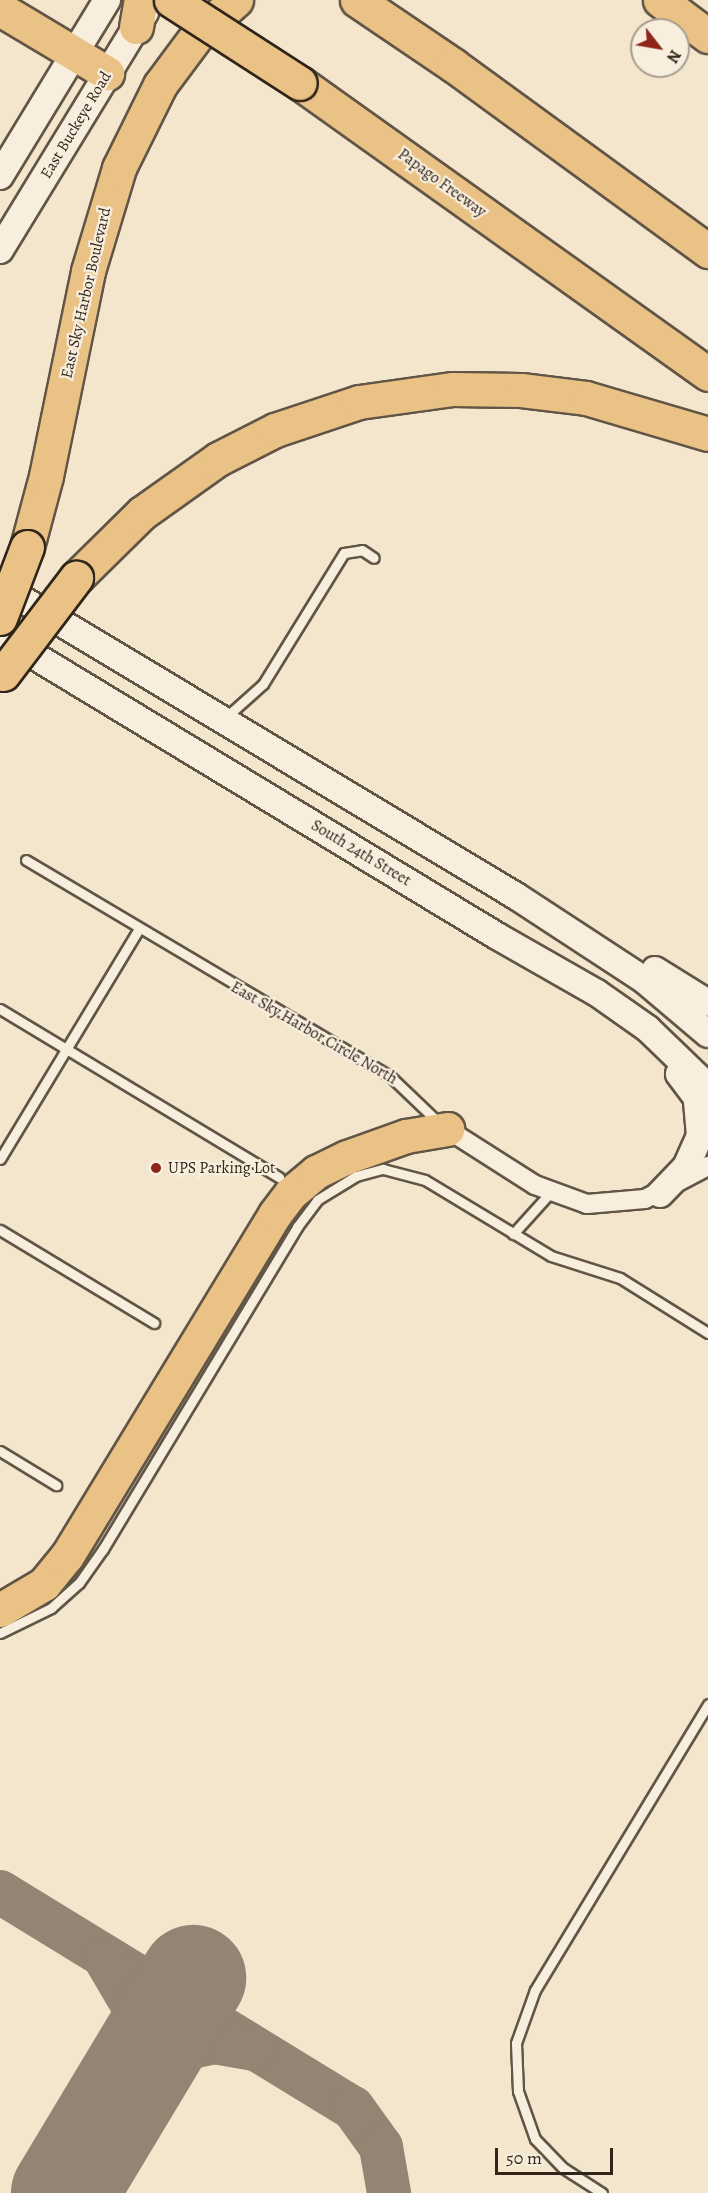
<!DOCTYPE html>
<style>
body{margin:0}
#map{position:relative;width:708px;height:2193px;overflow:hidden;background:#f4e5cd;font-family:Alegreya,serif}
div>[style]{position:absolute}
.taxiway>*{height:44px;margin:-22px;padding:0 22px;transform-origin:22px;border-radius:22px;background:#928573}
.runway>*{height:106px;margin:-53px;padding:0 53px;transform-origin:53px;border-radius:53px;background:#928573}
.roads{filter:drop-shadow(2px 0 #615546) drop-shadow(-2px 0 #615546) drop-shadow(0 2px #615546) drop-shadow(0 -2px #615546)}
.lane>*{height:9px;margin:-4.5px;padding:0 4.5px;transform-origin:4.5px;border-radius:4.5px;background:#f8eede}
.street>*{height:18px;margin:-9px;padding:0 9px;transform-origin:9px;border-radius:9px;background:#f8eede}
.secondary>*{height:26px;margin:-13px;padding:0 13px;transform-origin:13px;border-radius:13px;background:#f8eede}
.highway>*{height:33px;margin:-16.5px;padding:0 16.5px;transform-origin:16.5px;border-radius:16.5px;background:#eac286}
.bridges{filter:drop-shadow(2px 0 #302519) drop-shadow(-2px 0 #302519) drop-shadow(0 2px #302519) drop-shadow(0 -2px #302519)}
.highway-bridge>*{height:33px;margin:-16.5px;padding:0 16.5px;transform-origin:16.5px;border-radius:16.5px;background:#eac286}
.dots>*{width:16px;height:16px;translate:-50% -50%;box-sizing:border-box;border:3px solid #f8eede;border-radius:50%}
span{translate:-50% -50%;white-space:nowrap;text-align:center;line-height:1.15;-webkit-text-stroke:4.5px #f8eede;paint-order:stroke}
.street-label{font-size:16px;color:#302519}
.poi-label{font-size:16px;color:#302519}
.left{translate:0 -50%;text-align:left}
.north{position:absolute;left:630px;top:18px;width:60px;height:60px;box-sizing:border-box;background:#f8eede;border:2px solid #a89e8f;border-radius:50%;rotate:121deg;font-size:16px;font-weight:700;line-height:24px;text-align:center;color:#302519}
.north::after{content:'';display:block;margin:auto;width:21px;height:27px;background:#8f2418;clip-path:polygon(50% 0,100% 100%,50% 72%,0 100%)}
.scale{position:absolute;left:495px;top:2148px;width:118px;height:27px;box-sizing:border-box;border:3px solid #302519;border-top:0;padding-left:8px;font-size:18px;line-height:21px;white-space:nowrap;color:#302519;-webkit-text-stroke:4px #f8eede;paint-order:stroke}
</style>
<div id="map">
<div class="taxiway">
<i style="left:0;top:1892px;width:414px;rotate:31.5deg"></i>
<i style="left:353px;top:2108px;width:48px;rotate:54.3deg"></i>
<i style="left:381px;top:2147px;width:47px;rotate:80.1deg"></i>
<i style="left:105px;top:1958px;width:53px;rotate:59.6deg"></i>
<i style="left:132px;top:2004px;width:26px;rotate:79deg"></i>
<i style="left:137px;top:2030px;width:24px;rotate:92deg"></i>
<i style="left:136px;top:2054px;width:45px;rotate:109.7deg"></i>
<i style="left:119px;top:2102px;width:45px;rotate:-48.6deg"></i>
<i style="left:149px;top:2068px;width:38px;rotate:-30deg"></i>
<i style="left:182px;top:2049px;width:33px;rotate:-12deg"></i>
<i style="left:214px;top:2042px;width:41px;rotate:9.9deg"></i>
<i style="left:46px;top:2193px;width:23px;rotate:-34deg"></i>
<i style="left:65px;top:2180px;width:26px;rotate:-47deg"></i>
</div>
<div class="runway">
<i style="left:64px;top:2193px;width:251px;rotate:-59deg"></i>
</div>
<div class="roads">
<div class="lane">
<i style="left:225px;top:718px;width:51px;rotate:-41.8deg"></i>
<i style="left:263px;top:684px;width:154px;rotate:-58.3deg"></i>
<i style="left:344px;top:553px;width:18px;rotate:-9deg"></i>
<i style="left:362px;top:550px;width:14px;rotate:34deg"></i>
<i style="left:26px;top:860px;width:423px;rotate:30.7deg"></i>
<i style="left:390px;top:1076px;width:66px;rotate:43.8deg"></i>
<i style="left:0;top:1009px;width:326px;rotate:31.1deg"></i>
<i style="left:0;top:1159px;width:269px;rotate:-58.9deg"></i>
<i style="left:0;top:1230px;width:180px;rotate:31.1deg"></i>
<i style="left:513px;top:1234px;width:55px;rotate:-47.9deg"></i>
<i style="left:0;top:1451px;width:66px;rotate:31.3deg"></i>
<i style="left:0;top:1633px;width:57px;rotate:-26.1deg"></i>
<i style="left:51px;top:1608px;width:38px;rotate:-42deg"></i>
<i style="left:79px;top:1583px;width:42px;rotate:-54.8deg"></i>
<i style="left:103px;top:1549px;width:376px;rotate:-58.9deg"></i>
<i style="left:297px;top:1227px;width:34px;rotate:-53deg"></i>
<i style="left:317px;top:1200px;width:46px;rotate:-31.6deg"></i>
<i style="left:356px;top:1176px;width:28px;rotate:-15deg"></i>
<i style="left:383px;top:1169px;width:43px;rotate:14.7deg"></i>
<i style="left:425px;top:1180px;width:147px;rotate:31.1deg"></i>
<i style="left:551px;top:1256px;width:72px;rotate:17.7deg"></i>
<i style="left:620px;top:1278px;width:104px;rotate:32deg"></i>
<i style="left:602px;top:2193px;width:46px;rotate:-147.3deg"></i>
<i style="left:563px;top:2168px;width:40px;rotate:-134deg"></i>
<i style="left:535px;top:2139px;width:51px;rotate:-109.5deg"></i>
<i style="left:518px;top:2091px;width:48px;rotate:-92.4deg"></i>
<i style="left:516px;top:2043px;width:56px;rotate:-70.3deg"></i>
<i style="left:535px;top:1990px;width:334px;rotate:-58.8deg"></i>
</div>
<div class="street">
<i style="left:447px;top:1129px;width:104px;rotate:32.5deg"></i>
<i style="left:535px;top:1185px;width:55px;rotate:20.1deg"></i>
<i style="left:587px;top:1204px;width:58px;rotate:-4.9deg"></i>
<i style="left:645px;top:1199px;width:71px;rotate:-27.6deg"></i>
</div>
<div class="secondary">
<i style="left:0;top:176px;width:206px;rotate:-58.7deg"></i>
<i style="left:0;top:250px;width:279px;rotate:-58.6deg"></i>
<i style="left:0;top:586px;width:602px;rotate:31deg"></i>
<i style="left:516px;top:896px;width:152px;rotate:33.2deg"></i>
<i style="left:643px;top:979px;width:85px;rotate:40.2deg"></i>
<i style="left:0;top:635px;width:581px;rotate:31.2deg"></i>
<i style="left:497px;top:936px;width:115px;rotate:29.7deg"></i>
<i style="left:597px;top:993px;width:62px;rotate:35.2deg"></i>
<i style="left:648px;top:1029px;width:83px;rotate:44deg"></i>
<i style="left:655px;top:970px;width:62px;rotate:31.9deg"></i>
<i style="left:660px;top:1194px;width:37px;rotate:-46deg"></i>
<i style="left:686px;top:1167px;width:34px;rotate:-66deg"></i>
<i style="left:700px;top:1136px;width:38px;rotate:-95deg"></i>
<i style="left:697px;top:1098px;width:30px;rotate:-127deg"></i>
</div>
<div class="highway">
<i style="left:357px;top:0;width:116px;rotate:34.1deg"></i>
<i style="left:453px;top:65px;width:316px;rotate:36.1deg"></i>
<i style="left:660px;top:0;width:60px;rotate:36.9deg"></i>
<i style="left:0;top:9px;width:125px;rotate:30.9deg"></i>
<i style="left:136px;top:27px;width:27px;rotate:-80deg"></i>
<i style="left:300px;top:83px;width:501px;rotate:35.5deg"></i>
<i style="left:27px;top:547px;width:73px;rotate:-75deg"></i>
<i style="left:46px;top:476px;width:209px;rotate:-78.4deg"></i>
<i style="left:88px;top:271px;width:108px;rotate:-73.2deg"></i>
<i style="left:119px;top:168px;width:93px;rotate:-63.7deg"></i>
<i style="left:160px;top:85px;width:64px;rotate:-53.3deg"></i>
<i style="left:198px;top:34px;width:51px;rotate:-41.8deg"></i>
<i style="left:76px;top:578px;width:93px;rotate:-44.6deg"></i>
<i style="left:142px;top:513px;width:93px;rotate:-35.4deg"></i>
<i style="left:218px;top:459px;width:64px;rotate:-27deg"></i>
<i style="left:275px;top:430px;width:89px;rotate:-18.4deg"></i>
<i style="left:359px;top:402px;width:95px;rotate:-7.9deg"></i>
<i style="left:453px;top:389px;width:68px;rotate:0.8deg"></i>
<i style="left:521px;top:390px;width:65px;rotate:7deg"></i>
<i style="left:586px;top:398px;width:127px;rotate:16.4deg"></i>
<i style="left:0;top:1610px;width:51px;rotate:-30.6deg"></i>
<i style="left:44px;top:1584px;width:36px;rotate:-51deg"></i>
<i style="left:67px;top:1556px;width:400px;rotate:-58.7deg"></i>
<i style="left:275px;top:1214px;width:26px;rotate:-53deg"></i>
<i style="left:291px;top:1193px;width:33px;rotate:-40deg"></i>
<i style="left:316px;top:1172px;width:34px;rotate:-26deg"></i>
<i style="left:347px;top:1157px;width:63px;rotate:-19.6deg"></i>
<i style="left:406px;top:1136px;width:42px;rotate:-9.7deg"></i>
</div>
</div>
<div class="bridges">
<div class="highway-bridge">
<i style="left:171px;top:0;width:153px;rotate:32.8deg"></i>
<i style="left:0;top:618px;width:76px;rotate:-69.2deg"></i>
<i style="left:3px;top:674px;width:121px;rotate:-52.8deg"></i>
</div>
</div>
<div class="dots">
<i style="left:156px;top:1168px;background:#8f2418"></i>
</div>
<div class="street-label">
<span style="left:76px;top:125px;rotate:-59deg">East Buckeye Road</span>
<span style="left:442px;top:183px;rotate:36deg">Papago Freeway</span>
<span style="left:86px;top:293px;rotate:-77deg">East Sky Harbor Boulevard</span>
<span style="left:361px;top:853px;rotate:31deg">South 24th Street</span>
<span style="left:314px;top:1033px;rotate:30deg">East Sky Harbor Circle North</span>
</div>
<div class="poi-label">
<span class="left" style="left:168px;top:1168px">UPS Parking Lot</span>
</div>
<div class="north">N</div>
<div class="scale">50 m</div>
</div>
